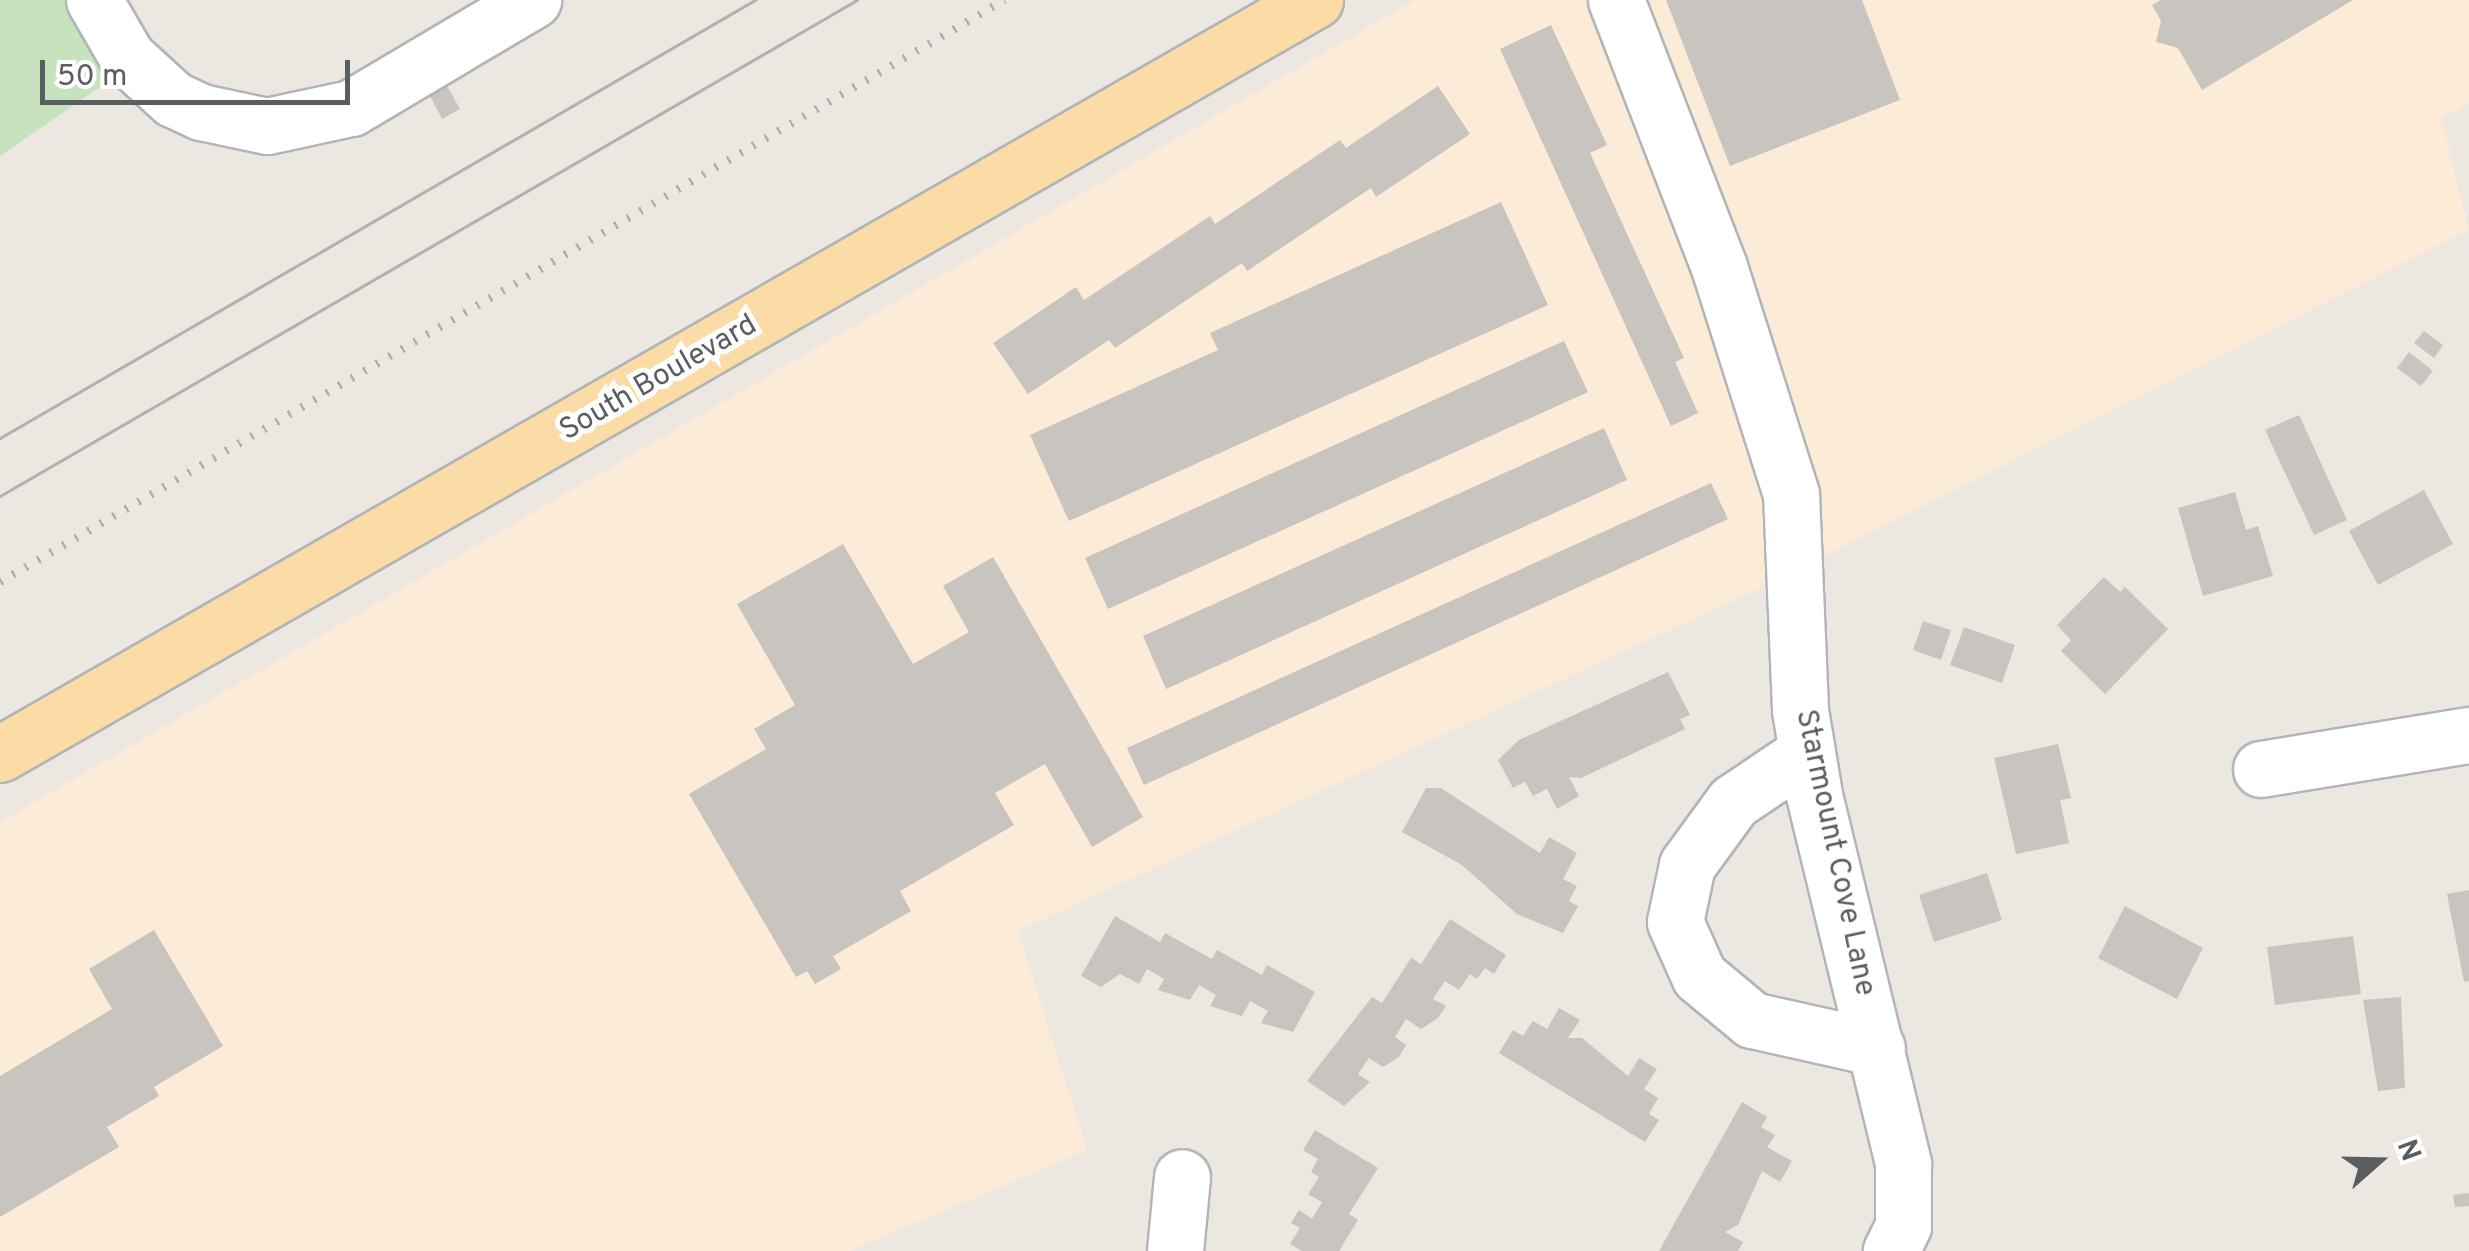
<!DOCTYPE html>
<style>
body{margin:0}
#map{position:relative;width:2469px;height:1251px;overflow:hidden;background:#ece7e1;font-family:Overpass,sans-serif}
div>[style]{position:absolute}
.commercial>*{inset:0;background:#fcebd6}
.green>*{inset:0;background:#c6e3be}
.building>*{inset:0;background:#c8c4c0}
.roads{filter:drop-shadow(2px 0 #b1b5b8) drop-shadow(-2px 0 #b1b5b8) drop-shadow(0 2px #b1b5b8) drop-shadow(0 -2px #b1b5b8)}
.minor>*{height:55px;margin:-27.5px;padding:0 27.5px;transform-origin:27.5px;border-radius:27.5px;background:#fff}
.major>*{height:55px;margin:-27.5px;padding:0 27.5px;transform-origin:27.5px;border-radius:27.5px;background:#fbdba6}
.tram>*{height:2.5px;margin:-1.25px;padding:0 1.25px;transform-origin:1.25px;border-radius:1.25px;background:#b0b1b1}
.rail>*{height:8px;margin-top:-4px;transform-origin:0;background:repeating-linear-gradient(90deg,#b0b1b1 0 2.5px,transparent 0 14.5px)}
span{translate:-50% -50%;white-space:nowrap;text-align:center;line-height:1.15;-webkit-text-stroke:10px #fff;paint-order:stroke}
.street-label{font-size:30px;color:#595e61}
.north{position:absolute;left:2329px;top:1111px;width:100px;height:100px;-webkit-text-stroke:8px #fff;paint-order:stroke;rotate:70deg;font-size:28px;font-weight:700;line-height:40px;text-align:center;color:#595e61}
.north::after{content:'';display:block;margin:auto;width:35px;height:45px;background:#595e61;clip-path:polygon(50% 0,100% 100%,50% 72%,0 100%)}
.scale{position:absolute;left:40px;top:60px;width:310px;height:45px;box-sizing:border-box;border:5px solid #595e61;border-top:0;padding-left:12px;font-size:30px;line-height:35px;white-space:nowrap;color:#595e61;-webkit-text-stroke:8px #fff;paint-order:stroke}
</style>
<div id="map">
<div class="commercial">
<i style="clip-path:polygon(1415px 0,2469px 0,2469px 102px,2442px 119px,2469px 230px,1761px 588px,1018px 931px,1087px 1150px,850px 1251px,0 1251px,0 822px)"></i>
</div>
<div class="green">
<i style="clip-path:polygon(0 0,72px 0,128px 88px,100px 87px,0 156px)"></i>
</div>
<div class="building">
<i style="clip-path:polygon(1666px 0,1862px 0,1900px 100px,1730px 166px)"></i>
<i style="clip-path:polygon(2161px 0,2353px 0,2202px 90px,2178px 48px,2156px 42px,2161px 21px,2152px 5px)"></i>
<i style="clip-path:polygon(1551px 25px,1607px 145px,1590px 153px,1684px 358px,1675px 362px,1698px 413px,1671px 426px,1500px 49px)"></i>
<i style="clip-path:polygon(446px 84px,460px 109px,442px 119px,429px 94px)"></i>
<i style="clip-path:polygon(1438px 86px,1470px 134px,1376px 197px,1371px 188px,1247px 271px,1242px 263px,1115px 348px,1109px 340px,1028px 394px,993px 343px,1076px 287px,1084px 300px,1210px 216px,1215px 224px,1340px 140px,1346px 148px)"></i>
<i style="clip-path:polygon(1501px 202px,1548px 305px,1069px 521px,1030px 435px,1218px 350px,1210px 333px)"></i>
<i style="clip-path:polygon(2424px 331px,2443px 345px,2434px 358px,2414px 343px)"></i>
<i style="clip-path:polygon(1564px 341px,1588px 392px,1108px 609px,1085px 558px)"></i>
<i style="clip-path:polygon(2409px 352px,2433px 371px,2421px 386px,2397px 368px)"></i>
<i style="clip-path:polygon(2299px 415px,2347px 520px,2314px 535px,2265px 430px)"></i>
<i style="clip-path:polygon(1604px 428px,1627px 480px,1166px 689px,1143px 636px)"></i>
<i style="clip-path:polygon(1711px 483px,1728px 519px,1144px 785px,1127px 748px)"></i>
<i style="clip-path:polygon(2424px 490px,2453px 544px,2378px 585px,2349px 531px)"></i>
<i style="clip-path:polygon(2235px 492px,2246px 530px,2258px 526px,2273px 576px,2203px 596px,2178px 508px)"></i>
<i style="clip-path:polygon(843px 544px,913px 664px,969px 632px,943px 586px,993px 557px,1143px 817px,1092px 847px,1045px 764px,995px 793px,1014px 825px,900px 891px,911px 911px,833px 956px,841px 969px,815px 984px,807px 971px,796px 977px,689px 794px,766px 749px,754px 729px,795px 705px,737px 604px)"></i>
<i style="clip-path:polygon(2104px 577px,2120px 592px,2125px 587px,2168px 629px,2105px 694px,2061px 651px,2071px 640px,2057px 625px)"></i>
<i style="clip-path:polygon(1923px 621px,1951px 630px,1941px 660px,1913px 650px)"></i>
<i style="clip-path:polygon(1964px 627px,2015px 645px,2002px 683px,1950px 665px)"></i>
<i style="clip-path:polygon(1668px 672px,1690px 715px,1680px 719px,1685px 729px,1581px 778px,1569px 777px,1579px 796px,1557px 809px,1547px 789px,1533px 796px,1525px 782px,1513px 788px,1498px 760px,1519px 740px)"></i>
<i style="clip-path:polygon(2058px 744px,2071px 798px,2060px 800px,2069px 843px,2016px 854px,1994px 758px)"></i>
<i style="clip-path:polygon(1426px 788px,1441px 788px,1540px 853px,1549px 837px,1577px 853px,1563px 879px,1577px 886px,1569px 901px,1578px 906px,1563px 933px,1517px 914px,1462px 865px,1402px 832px)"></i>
<i style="clip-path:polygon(1987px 873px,2002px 920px,1934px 942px,1919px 895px)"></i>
<i style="clip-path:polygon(2469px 890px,2469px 981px,2464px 982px,2447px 894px)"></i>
<i style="clip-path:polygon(2125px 906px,2203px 948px,2177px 999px,2098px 958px)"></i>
<i style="clip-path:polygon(1115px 916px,1160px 942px,1165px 933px,1212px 959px,1217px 950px,1262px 975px,1267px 965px,1315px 992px,1293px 1032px,1261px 1023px,1268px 1011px,1250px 1001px,1242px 1016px,1210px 1006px,1216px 995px,1199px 985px,1190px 1000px,1158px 990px,1164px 979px,1147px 969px,1139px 984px,1120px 974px,1101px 987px,1081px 976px)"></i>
<i style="clip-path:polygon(1450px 919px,1506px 955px,1494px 974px,1485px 968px,1477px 979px,1470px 974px,1459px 990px,1445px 981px,1433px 999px,1446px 1006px,1438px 1018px,1421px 1029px,1406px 1019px,1395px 1037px,1406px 1045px,1399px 1057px,1383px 1067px,1369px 1058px,1358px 1074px,1370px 1082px,1344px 1106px,1307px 1081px,1372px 997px,1382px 1003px,1411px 958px,1421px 964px)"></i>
<i style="clip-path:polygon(154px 930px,223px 1046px,154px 1087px,159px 1096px,107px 1127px,119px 1147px,0 1217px,0 1076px,112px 1009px,89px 969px)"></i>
<i style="clip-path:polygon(2353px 936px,2361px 994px,2275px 1005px,2267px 947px)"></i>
<i style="clip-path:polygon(2401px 997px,2405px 1088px,2378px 1091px,2363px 1000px)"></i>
<i style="clip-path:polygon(1559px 1008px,1580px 1020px,1568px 1038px,1582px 1038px,1628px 1076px,1639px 1058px,1657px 1069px,1644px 1089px,1658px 1098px,1649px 1114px,1659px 1120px,1645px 1142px,1499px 1053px,1513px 1030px,1523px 1036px,1533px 1021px,1547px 1029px)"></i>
<i style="clip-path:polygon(1742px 1102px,1767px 1117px,1761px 1127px,1775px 1135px,1767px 1147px,1792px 1161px,1780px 1182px,1762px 1171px,1738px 1225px,1725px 1232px,1743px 1242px,1738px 1251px,1659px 1251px)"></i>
<i style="clip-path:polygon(1315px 1130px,1378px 1168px,1349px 1214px,1358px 1220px,1339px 1251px,1302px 1251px,1290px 1244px,1300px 1228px,1291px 1223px,1299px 1210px,1312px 1219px,1322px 1202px,1308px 1194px,1319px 1177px,1311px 1172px,1318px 1159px,1303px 1150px)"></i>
<i style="clip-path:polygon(2469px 1193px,2469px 1206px,2455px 1207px,2453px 1195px)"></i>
</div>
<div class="roads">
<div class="minor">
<i style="left:94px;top:0;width:66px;rotate:59.9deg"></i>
<i style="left:127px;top:57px;width:62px;rotate:42.4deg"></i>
<i style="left:173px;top:99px;width:31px;rotate:25deg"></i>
<i style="left:201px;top:112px;width:67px;rotate:12deg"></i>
<i style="left:267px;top:126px;width:86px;rotate:-12.1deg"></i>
<i style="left:351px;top:108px;width:212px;rotate:-30.7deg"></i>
<i style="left:1616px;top:0;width:286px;rotate:68.9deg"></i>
<i style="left:1719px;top:267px;width:238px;rotate:72.4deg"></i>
<i style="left:1791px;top:494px;width:216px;rotate:87.6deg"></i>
<i style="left:1800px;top:710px;width:86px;rotate:80.6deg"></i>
<i style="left:1814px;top:795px;width:380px;rotate:76.4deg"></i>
<i style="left:1903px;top:1164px;width:62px;rotate:90deg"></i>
<i style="left:1903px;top:1226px;width:28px;rotate:116deg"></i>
<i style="left:1807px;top:752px;width:89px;rotate:146deg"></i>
<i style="left:1733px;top:802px;width:78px;rotate:126.1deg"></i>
<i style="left:1687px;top:865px;width:58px;rotate:101.9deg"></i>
<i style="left:1675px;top:922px;width:59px;rotate:66deg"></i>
<i style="left:1699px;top:976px;width:69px;rotate:39.7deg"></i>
<i style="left:1752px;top:1020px;width:128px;rotate:12.6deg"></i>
<i style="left:2261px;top:769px;width:211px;rotate:-9.3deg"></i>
<i style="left:1175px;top:1251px;width:74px;rotate:-84.6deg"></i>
</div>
<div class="major">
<i style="left:0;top:754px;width:1516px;rotate:-29.83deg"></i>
</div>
</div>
<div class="tram">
<i style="left:0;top:438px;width:873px;rotate:-30.12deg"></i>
<i style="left:0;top:496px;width:990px;rotate:-30.06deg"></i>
</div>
<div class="rail">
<i style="left:0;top:582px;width:1161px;rotate:-30.08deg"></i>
</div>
<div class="street-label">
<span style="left:659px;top:379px;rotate:-30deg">South Boulevard</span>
<span style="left:1834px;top:853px;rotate:78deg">Starmount Cove Lane</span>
</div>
<div class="north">N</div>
<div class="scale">50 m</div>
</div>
